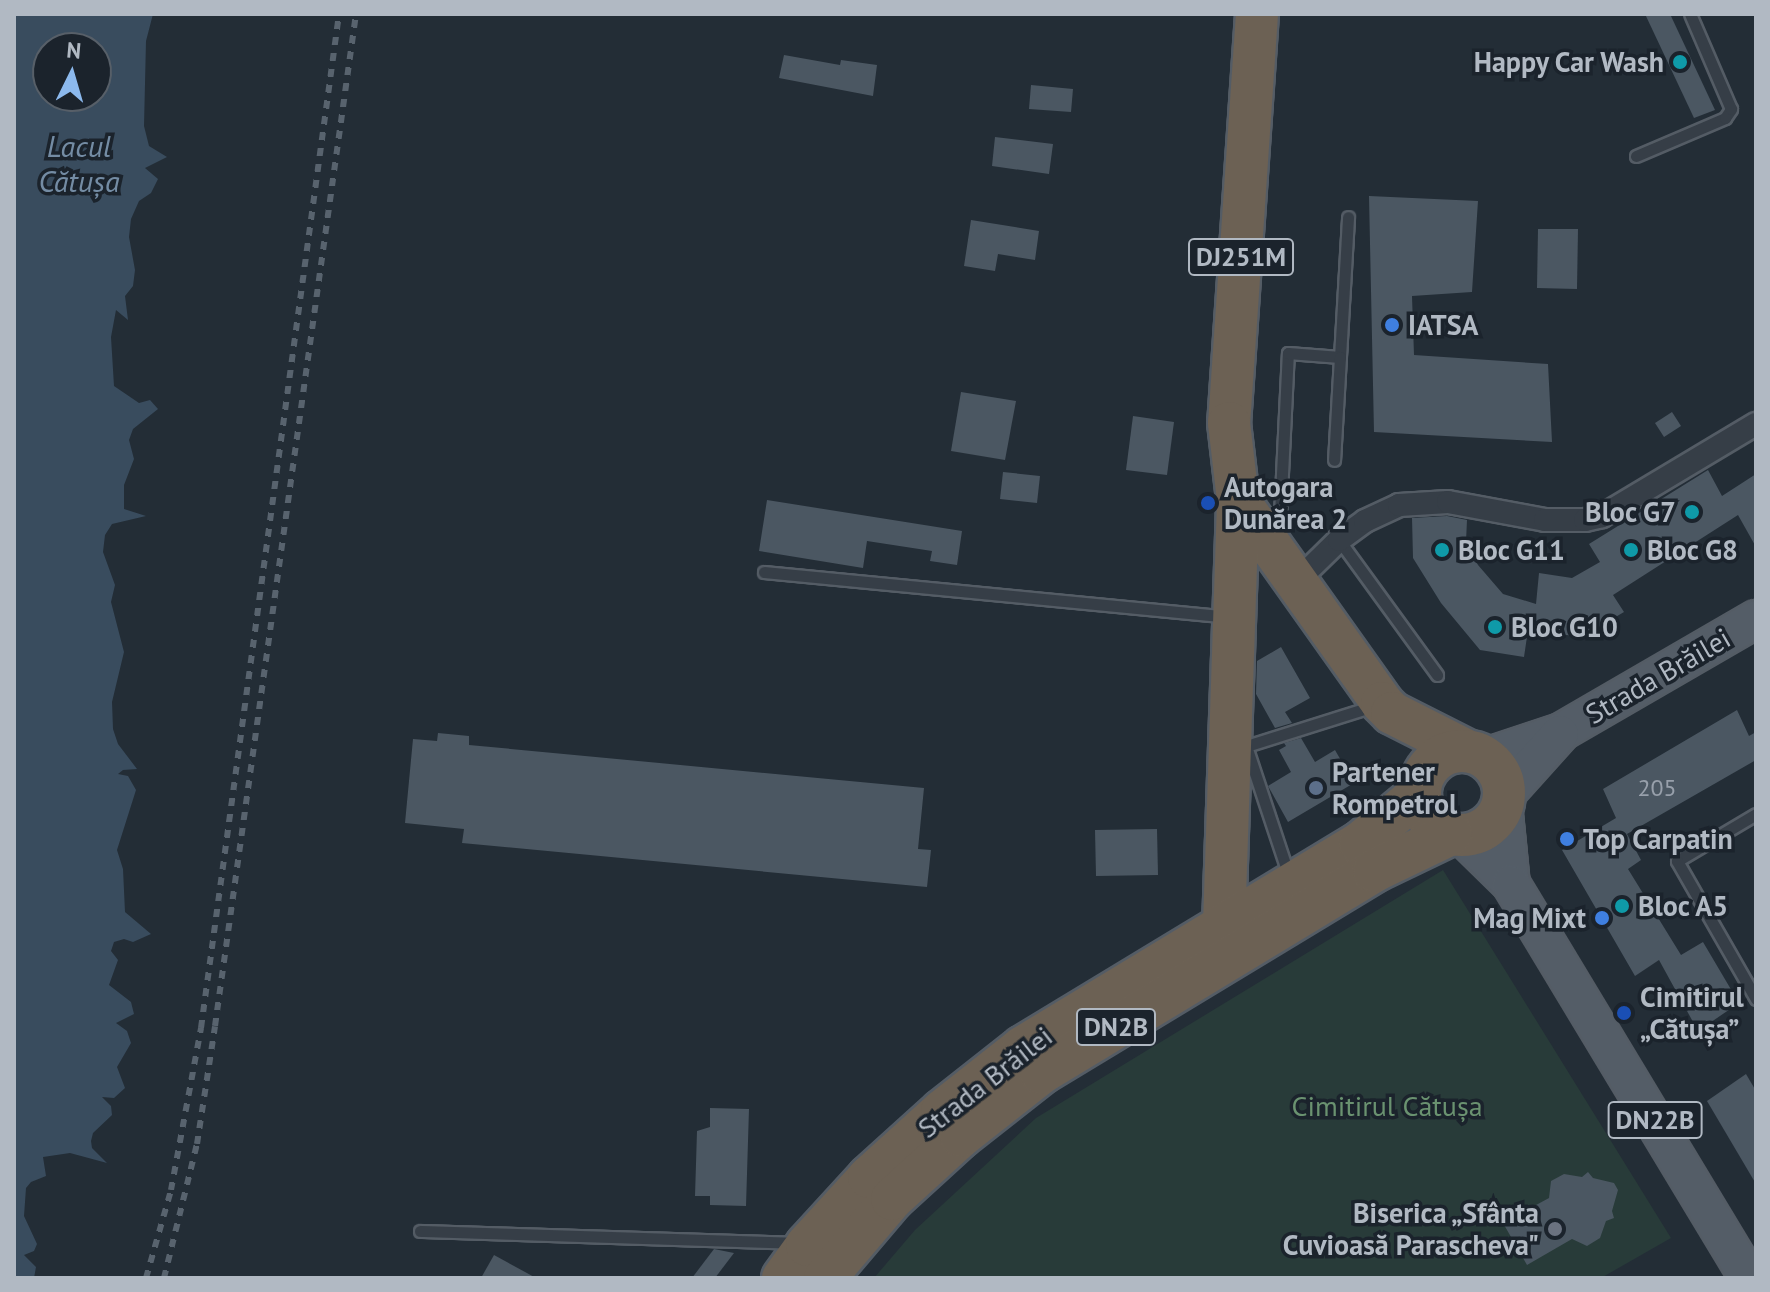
<!DOCTYPE html>
<meta charset="utf-8">
<style>
body{margin:0}
#map{position:relative;width:1770px;height:1292px;overflow:hidden;background:#232d36;font-family:"PT Sans",sans-serif}
div>[style]{position:absolute}
.green>*{inset:0;background:#283b39}
.water>*{inset:0;background:#394c5e}
.building>*{inset:0;background:#4b5762}
.roads{filter:drop-shadow(2px 0 #545c65) drop-shadow(-2px 0 #545c65) drop-shadow(0 2px #545c65) drop-shadow(0 -2px #545c65)}
.lane>*{height:11px;margin:-5.5px;padding:0 5.5px;transform-origin:5.5px;border-radius:5.5px;background:#363e47}
.street>*{height:22px;margin:-11px;padding:0 11px;transform-origin:11px;border-radius:11px;background:#363e47}
.primary>*{height:36px;margin:-18px;padding:0 18px;transform-origin:18px;border-radius:18px;background:#545d67}
.highway>*{height:42px;margin:-21px;padding:0 21px;transform-origin:21px;border-radius:21px;background:#6c6154}
.highway>.ring{margin:-21px;padding:0;box-sizing:content-box;background:none;border:42px solid #6c6154;border-radius:50%}
.rail>*{height:6px;margin-top:-3px;transform-origin:0;background:repeating-linear-gradient(90deg,#58636e 0 8px,transparent 0 16px)}
.dots>*{width:22px;height:22px;translate:-50% -50%;box-sizing:border-box;border:4px solid #1b232c;border-radius:50%}
span{translate:-50% -50%;white-space:nowrap;text-align:center;line-height:1.15;-webkit-text-stroke:7px #1b232c;paint-order:stroke}
.number-label{font-size:24px;color:#98a0ab}
.number-label span{-webkit-text-stroke-width:0}
.shield-label span{padding:2px 6px;background:#1b232c;border:2px solid;border-radius:6px;-webkit-text-stroke-width:0}
.shield-label{font-size:26px;color:#b1b9c3;font-weight:700}
.poi-label{font-size:28px;color:#b1b9c3;font-weight:700}
.right{translate:-100% -50%;text-align:right}
.left{translate:0 -50%;text-align:left}
.street-label{font-size:28px;color:#b1b9c3}
.park-label{font-size:28px;color:#6a9270}
.water-label{font-size:30px;color:#748ca4;font-style:italic}
.frame{position:absolute;inset:0;border:16px solid #b1b9c3;pointer-events:none}
.north{position:absolute;left:32px;top:32px;width:80px;height:80px;box-sizing:border-box;background:#1b232c;border:2px solid #575f68;border-radius:50%;rotate:5deg;font-size:22px;font-weight:700;line-height:32px;text-align:center;color:#b1b9c3}
.north::after{content:'';display:block;margin:auto;width:28px;height:36px;background:#8cb9ed;clip-path:polygon(50% 0,100% 100%,50% 72%,0 100%)}
</style>
<div id="map">
<div class="green">
<i style="clip-path:polygon(1443px 870px,1671px 1238px,1601px 1278px,874px 1278px,915px 1230px,1036px 1118px)"></i>
</div>
<div class="water">
<i style="clip-path:polygon(evenodd,14px 14px,153px 14px,146px 41px,144px 126px,149px 146px,167px 157px,145px 168px,158px 179px,151px 193px,139px 201px,131px 219px,129px 237px,135px 270px,133px 286px,125px 296px,128px 320px,116px 310px,111px 337px,114px 386px,139px 403px,150px 400px,158px 409px,133px 429px,129px 440px,134px 459px,124px 485px,124px 509px,146px 516px,112px 524px,105px 535px,103px 552px,115px 585px,111px 602px,124px 652px,112px 702px,113px 729px,118px 744px,137px 769px,123px 770px,118px 774px,128px 776px,136px 790px,117px 850px,123px 869px,125px 912px,151px 934px,133px 942px,124px 939px,114px 942px,111px 951px,118px 960px,109px 985px,131px 1002px,134px 1014px,116px 1023px,127px 1031px,131px 1043px,117px 1067px,125px 1088px,114px 1098px,102px 1097px,111px 1106px,112px 1115px,93px 1133px,91px 1141px,92px 1148px,107px 1163px,70px 1153px,43px 1157px,46px 1176px,31px 1182px,26px 1188px,24px 1216px,37px 1244px,34px 1251px,24px 1255px,36px 1267px,34px 1278px,14px 1278px,14px 14px,48px 48px,96px 48px,96px 96px,48px 96px,48px 48px)"></i>
</div>
<div class="building">
<i style="clip-path:polygon(1645px 14px,1670px 14px,1715px 110px,1694px 118px)"></i>
<i style="clip-path:polygon(784px 55px,840px 65px,841px 60px,877px 65px,873px 96px,779px 78px)"></i>
<i style="clip-path:polygon(1031px 85px,1073px 89px,1071px 112px,1029px 109px)"></i>
<i style="clip-path:polygon(995px 137px,1053px 144px,1049px 174px,992px 166px)"></i>
<i style="clip-path:polygon(1369px 196px,1478px 201px,1472px 292px,1412px 296px,1414px 355px,1548px 364px,1552px 442px,1374px 432px)"></i>
<i style="clip-path:polygon(971px 220px,1039px 231px,1035px 260px,998px 254px,995px 271px,964px 266px)"></i>
<i style="clip-path:polygon(1538px 229px,1578px 229px,1577px 289px,1537px 288px)"></i>
<i style="clip-path:polygon(961px 392px,1016px 401px,1005px 460px,951px 451px)"></i>
<i style="clip-path:polygon(1672px 412px,1681px 426px,1664px 437px,1655px 423px)"></i>
<i style="clip-path:polygon(1133px 416px,1174px 422px,1167px 475px,1126px 470px)"></i>
<i style="clip-path:polygon(1708px 470px,1722px 496px,1756px 474px,1756px 547px,1738px 515px,1613px 595px,1624px 612px,1582px 637px,1528px 630px,1524px 657px,1480px 650px,1441px 603px,1413px 558px,1412px 518px,1447px 516px,1467px 520px,1466px 542px,1478px 565px,1503px 594px,1536px 604px,1539px 573px,1572px 578px,1600px 562px,1589px 544px)"></i>
<i style="clip-path:polygon(1003px 472px,1040px 476px,1037px 503px,1000px 499px)"></i>
<i style="clip-path:polygon(767px 500px,962px 531px,957px 565px,930px 561px,932px 551px,867px 541px,863px 568px,759px 551px)"></i>
<i style="clip-path:polygon(1281px 647px,1310px 698px,1285px 712px,1292px 723px,1275px 728px,1256px 694px,1257px 661px)"></i>
<i style="clip-path:polygon(1737px 710px,1749px 736px,1756px 732px,1756px 760px,1627px 834px,1641px 860px,1628px 869px,1681px 955px,1703px 942px,1739px 1003px,1698px 1031px,1659px 960px,1635px 976px,1562px 850px,1616px 818px,1603px 789px)"></i>
<i style="clip-path:polygon(438px 733px,469px 736px,469px 745px,924px 788px,918px 849px,931px 850px,927px 887px,462px 843px,464px 829px,405px 823px,413px 739px,437px 741px)"></i>
<i style="clip-path:polygon(1301px 738px,1315px 762px,1335px 750px,1354px 783px,1288px 822px,1268px 786px,1291px 772px,1279px 750px,1286px 746px,1284px 743px)"></i>
<i style="clip-path:polygon(1157px 829px,1158px 875px,1096px 876px,1095px 830px)"></i>
<i style="clip-path:polygon(1746px 1074px,1756px 1091px,1756px 1184px,1707px 1101px)"></i>
<i style="clip-path:polygon(710px 1108px,749px 1109px,746px 1206px,710px 1205px,710px 1196px,695px 1196px,697px 1131px,710px 1127px)"></i>
<i style="clip-path:polygon(1588px 1172px,1593px 1178px,1614px 1183px,1618px 1190px,1612px 1211px,1614px 1218px,1606px 1221px,1600px 1238px,1587px 1246px,1572px 1239px,1527px 1265px,1503px 1223px,1549px 1198px,1551px 1181px,1564px 1174px,1582px 1177px)"></i>
<i style="clip-path:polygon(714px 1249px,734px 1253px,715px 1278px,692px 1278px)"></i>
<i style="clip-path:polygon(494px 1255px,536px 1278px,481px 1278px)"></i>
</div>
<div class="roads">
<div class="lane">
<i style="left:1636px;top:156px;width:97px;rotate:-23.1deg"></i>
<i style="left:1725px;top:118px;width:11px;rotate:-56deg"></i>
<i style="left:1731px;top:109px;width:103px;rotate:-113.3deg"></i>
<i style="left:1340px;top:357px;width:140px;rotate:-86.7deg"></i>
<i style="left:1279px;top:535px;width:182px;rotate:-87.2deg"></i>
<i style="left:1288px;top:353px;width:52px;rotate:4.4deg"></i>
<i style="left:1340px;top:357px;width:103px;rotate:93.3deg"></i>
<i style="left:1339px;top:540px;width:167px;rotate:54deg"></i>
<i style="left:764px;top:572px;width:463px;rotate:5.5deg"></i>
<i style="left:1756px;top:814px;width:92px;rotate:149.3deg"></i>
<i style="left:1677px;top:861px;width:159px;rotate:60.2deg"></i>
<i style="left:1289px;top:876px;width:137px;rotate:-108.3deg"></i>
<i style="left:1246px;top:746px;width:134px;rotate:-17.4deg"></i>
<i style="left:420px;top:1231px;width:375px;rotate:1.8deg"></i>
</div>
<div class="street">
<i style="left:1294px;top:584px;width:63px;rotate:-44.4deg"></i>
<i style="left:1339px;top:540px;width:32px;rotate:-36deg"></i>
<i style="left:1365px;top:521px;width:38px;rotate:-25deg"></i>
<i style="left:1399px;top:505px;width:49px;rotate:-3.5deg"></i>
<i style="left:1448px;top:502px;width:99px;rotate:10.5deg"></i>
<i style="left:1545px;top:520px;width:40px"></i>
<i style="left:1585px;top:520px;width:17px;rotate:-13deg"></i>
<i style="left:1602px;top:516px;width:179px;rotate:-30.9deg"></i>
</div>
<div class="primary">
<i style="left:1486px;top:757px;width:79px;rotate:-18.4deg"></i>
<i style="left:1561px;top:732px;width:225px;rotate:-30.1deg"></i>
<i style="left:1505px;top:795px;width:82px;rotate:-48deg"></i>
<i style="left:1503px;top:803px;width:81px;rotate:84.4deg"></i>
<i style="left:1461px;top:835px;width:70px;rotate:44.4deg"></i>
<i style="left:1511px;top:884px;width:460px;rotate:58.9deg"></i>
</div>
<div class="highway">
<i style="left:1257px;top:14px;width:410px;rotate:93.9deg"></i>
<i style="left:1229px;top:423px;width:78px;rotate:83.3deg"></i>
<i style="left:1238px;top:500px;width:249px;rotate:54.6deg"></i>
<i style="left:1382px;top:703px;width:14px;rotate:45deg"></i>
<i style="left:1392px;top:713px;width:82px;rotate:26.9deg"></i>
<i class="ring" style="left:1420px;top:751px;width:42px;height:42px"></i>
<i style="left:1224px;top:926px;width:426px;rotate:-88.1deg"></i>
<i style="left:783px;top:1278px;width:41px;rotate:-54deg"></i>
<i style="left:807px;top:1245px;width:92px;rotate:-47.6deg"></i>
<i style="left:869px;top:1177px;width:98px;rotate:-42.1deg"></i>
<i style="left:942px;top:1111px;width:103px;rotate:-38.3deg"></i>
<i style="left:1023px;top:1047px;width:394px;rotate:-31.2deg"></i>
<i style="left:1360px;top:843px;width:77px;rotate:-39.7deg"></i>
<i style="left:825px;top:1278px;width:104px;rotate:-49.7deg"></i>
<i style="left:892px;top:1199px;width:93px;rotate:-42.4deg"></i>
<i style="left:961px;top:1136px;width:102px;rotate:-38.2deg"></i>
<i style="left:1041px;top:1073px;width:389px;rotate:-31.2deg"></i>
<i style="left:1374px;top:871px;width:85px;rotate:-25.7deg"></i>
</div>
</div>
<div class="rail">
<i style="left:146px;top:1278px;width:91px;rotate:-74.1deg"></i>
<i style="left:171px;top:1190px;width:165px;rotate:-79.5deg"></i>
<i style="left:201px;top:1028px;width:1023px;rotate:-82.25deg"></i>
<i style="left:164px;top:1278px;width:138px;rotate:-76.2deg"></i>
<i style="left:197px;top:1144px;width:119px;rotate:-81.3deg"></i>
<i style="left:215px;top:1026px;width:1022px;rotate:-82.07deg"></i>
</div>
<div class="dots">
<i style="left:1680px;top:62px;background:#0f9aa8"></i>
<i style="left:1392px;top:325px;background:#3f7fe0"></i>
<i style="left:1208px;top:503px;background:#1a4fb4"></i>
<i style="left:1692px;top:512px;background:#0f9aa8"></i>
<i style="left:1442px;top:550px;background:#0f9aa8"></i>
<i style="left:1631px;top:550px;background:#0f9aa8"></i>
<i style="left:1495px;top:627px;background:#0f9aa8"></i>
<i style="left:1316px;top:788px;background:#5c6f8a"></i>
<i style="left:1567px;top:839px;background:#3f7fe0"></i>
<i style="left:1622px;top:906px;background:#0f9aa8"></i>
<i style="left:1602px;top:918px;background:#3f7fe0"></i>
<i style="left:1624px;top:1013px;background:#1a4fb4"></i>
<i style="left:1555px;top:1229px;background:#6b7280"></i>
</div>
<div class="number-label">
<span style="left:1657px;top:788px">205</span>
</div>
<div class="shield-label">
<span style="left:1241px;top:257px">DJ251M</span>
<span style="left:1116px;top:1027px">DN2B</span>
<span style="left:1655px;top:1120px">DN22B</span>
</div>
<div class="poi-label">
<span class="right" style="left:1664px;top:62px">Happy Car Wash</span>
<span class="left" style="left:1408px;top:325px">IATSA</span>
<span class="left" style="left:1224px;top:503px">Autogara<br>Dunărea 2</span>
<span class="right" style="left:1676px;top:512px">Bloc G7</span>
<span class="left" style="left:1458px;top:550px">Bloc G11</span>
<span class="left" style="left:1647px;top:550px">Bloc G8</span>
<span class="left" style="left:1511px;top:627px">Bloc G10</span>
<span class="left" style="left:1332px;top:788px">Partener<br>Rompetrol</span>
<span class="left" style="left:1583px;top:839px">Top Carpatin</span>
<span class="left" style="left:1638px;top:906px">Bloc A5</span>
<span class="right" style="left:1586px;top:918px">Mag Mixt</span>
<span class="left" style="left:1640px;top:1013px">Cimitirul<br>„Cătușa”</span>
<span class="right" style="left:1539px;top:1229px">Biserica „Sfânta<br>Cuvioasă Parascheva"</span>
</div>
<div class="street-label">
<span style="left:1658px;top:676px;rotate:-30deg">Strada Brăilei</span>
<span style="left:985px;top:1082px;rotate:-38deg">Strada Brăilei</span>
</div>
<div class="park-label">
<span style="left:1387px;top:1106px">Cimitirul Cătușa</span>
</div>
<div class="water-label">
<span style="left:79px;top:163px">Lacul<br>Cătușa</span>
</div>
<div class="frame"></div>
<div class="north">N</div>
</div>
